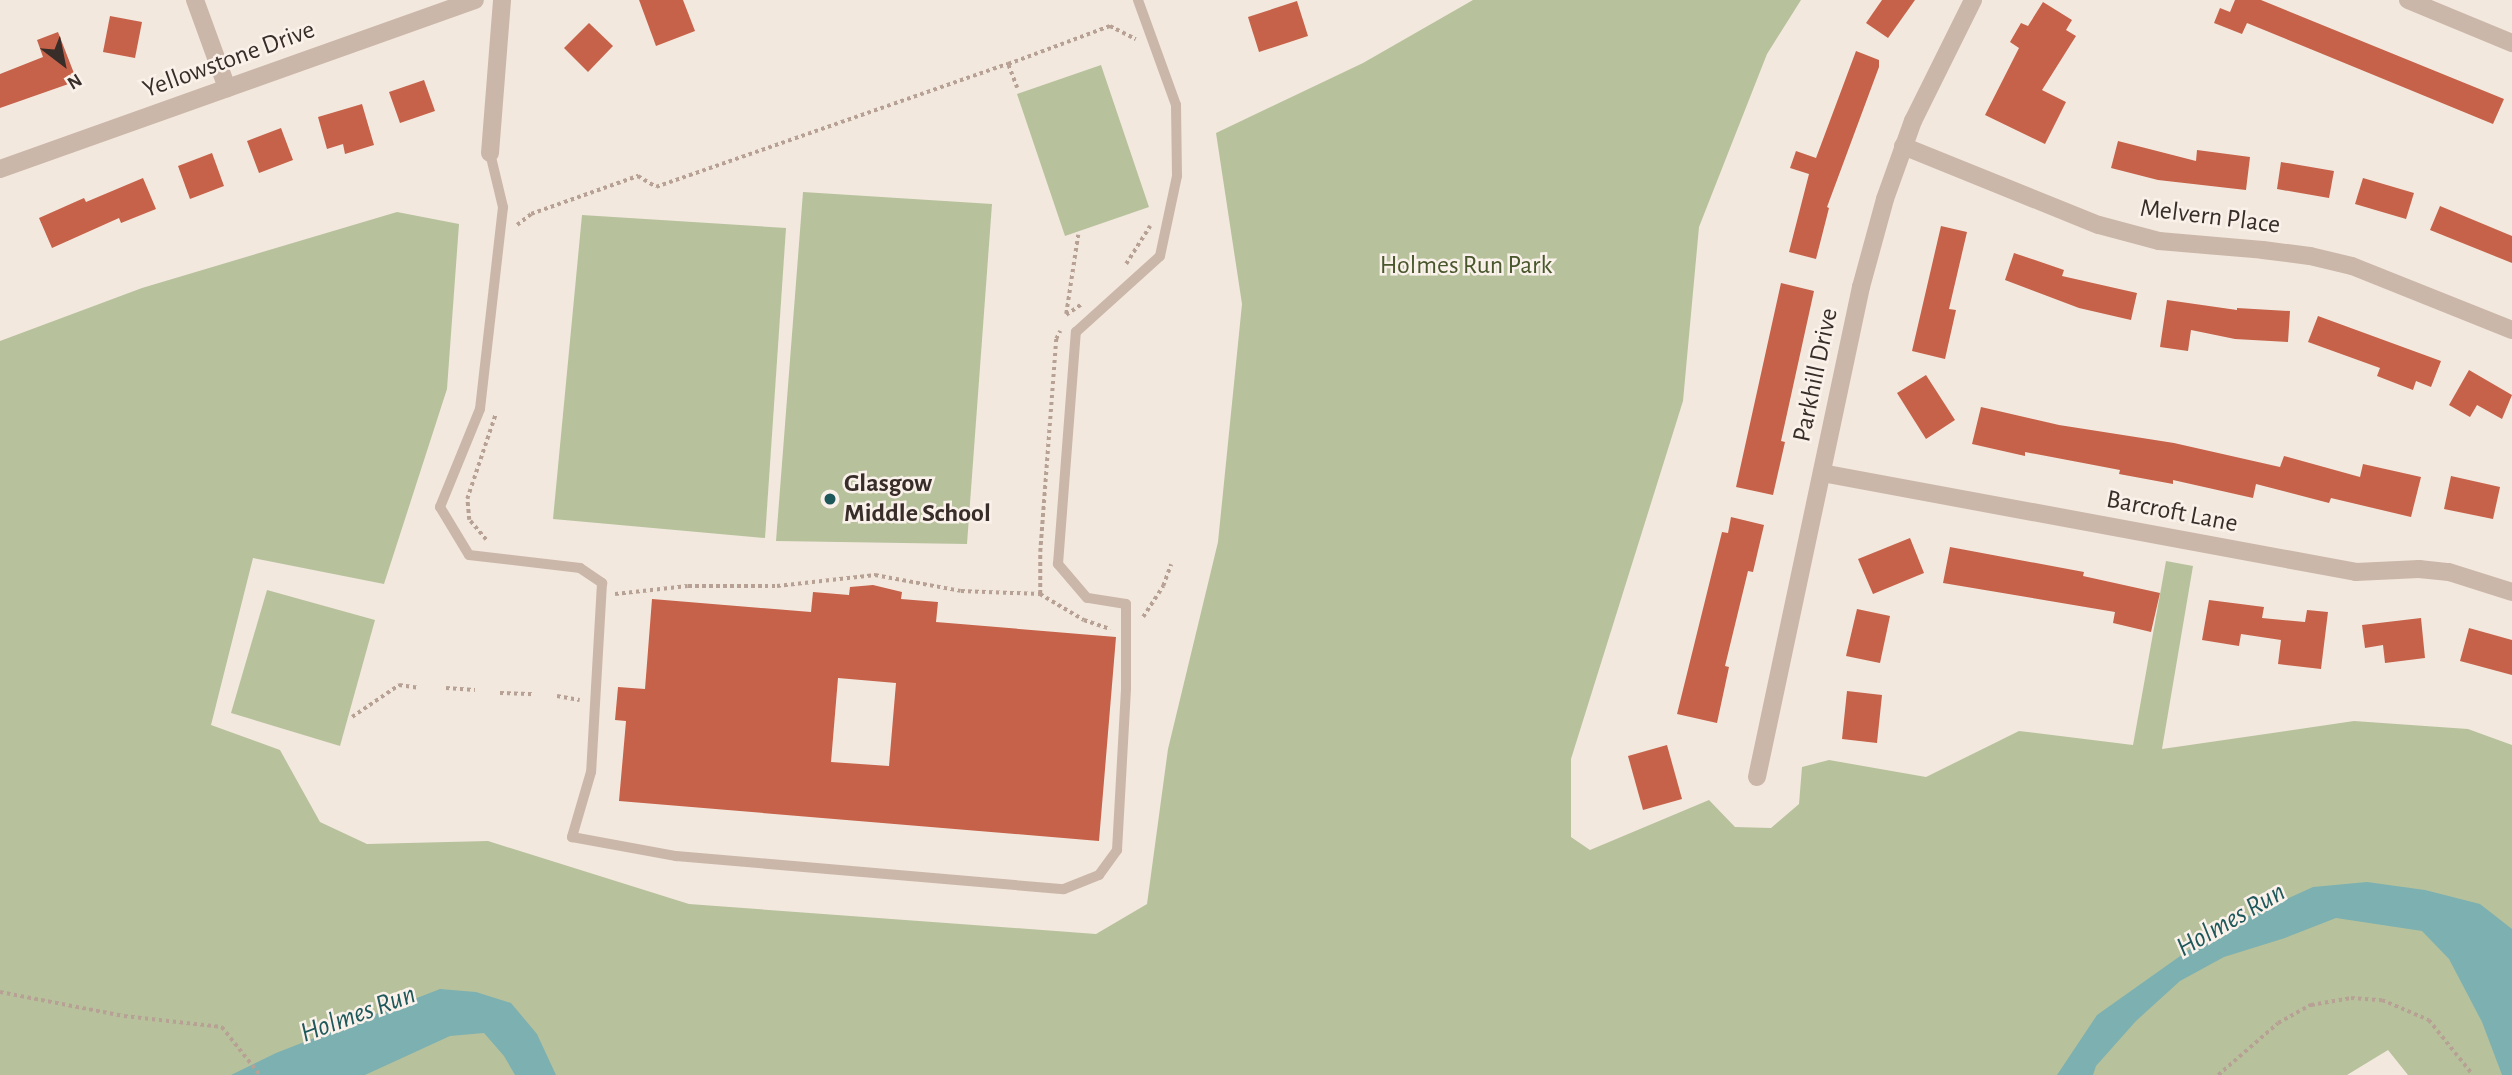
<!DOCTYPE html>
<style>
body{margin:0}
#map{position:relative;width:2512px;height:1075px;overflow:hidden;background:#f3e8de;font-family:"Alegreya Sans",sans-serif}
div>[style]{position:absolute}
.green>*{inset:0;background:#b7c29d}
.water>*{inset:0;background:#7db0b0}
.building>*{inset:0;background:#c66249}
.path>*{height:3.5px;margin-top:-1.75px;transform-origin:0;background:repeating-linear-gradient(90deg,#b7a194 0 3.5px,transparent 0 7px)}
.service>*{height:10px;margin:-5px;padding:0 5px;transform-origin:5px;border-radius:5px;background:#cbb7a9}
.minor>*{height:18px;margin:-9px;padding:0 9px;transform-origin:9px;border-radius:9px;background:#cbb7a9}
.dots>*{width:19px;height:19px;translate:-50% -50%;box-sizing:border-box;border:4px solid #faf2ea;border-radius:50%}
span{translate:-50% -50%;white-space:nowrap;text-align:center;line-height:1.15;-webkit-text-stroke:5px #faf2ea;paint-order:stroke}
.street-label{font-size:26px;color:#382d29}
.park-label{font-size:26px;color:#49572d}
.poi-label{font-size:26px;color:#382d29;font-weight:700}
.left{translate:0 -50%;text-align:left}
.water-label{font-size:28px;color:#1e585a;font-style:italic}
.north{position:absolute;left:28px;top:28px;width:70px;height:70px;-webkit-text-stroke:5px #faf2ea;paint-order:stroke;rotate:148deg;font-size:19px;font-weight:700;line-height:28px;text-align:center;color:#382d29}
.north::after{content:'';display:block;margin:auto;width:24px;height:32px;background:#382d29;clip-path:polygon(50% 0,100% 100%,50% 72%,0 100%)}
</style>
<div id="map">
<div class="green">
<i style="clip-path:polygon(1473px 0,1801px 0,1767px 54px,1699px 227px,1683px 401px,1571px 759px,1571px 837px,1590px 850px,1709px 800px,1735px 827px,1771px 828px,1799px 804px,1802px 767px,1829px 760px,1926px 777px,2019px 731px,2133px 745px,2166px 561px,2193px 566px,2162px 749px,2354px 721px,2468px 729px,2512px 745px,2512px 1075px,2408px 1075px,2388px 1050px,2347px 1075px,0 1075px,0 341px,142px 288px,397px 212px,459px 224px,447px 389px,384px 584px,253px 558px,211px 725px,280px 750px,320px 822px,367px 844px,488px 841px,689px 904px,1096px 934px,1147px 904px,1168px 749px,1218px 542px,1242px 304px,1216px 133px,1363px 63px)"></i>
<i style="clip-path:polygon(1101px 65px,1149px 207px,1065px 236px,1017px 94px)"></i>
<i style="clip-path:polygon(803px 192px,992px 204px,967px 544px,776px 541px)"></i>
<i style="clip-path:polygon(582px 215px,786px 228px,765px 538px,553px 519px)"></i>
<i style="clip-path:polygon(267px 590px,375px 620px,340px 746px,231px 713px)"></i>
</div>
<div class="water">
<i style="clip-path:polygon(2367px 882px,2425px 890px,2480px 904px,2512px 929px,2512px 1075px,2502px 1075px,2482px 1022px,2449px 959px,2422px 931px,2336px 918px,2285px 938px,2224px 957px,2180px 981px,2136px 1021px,2096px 1066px,2093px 1075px,2057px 1075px,2097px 1015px,2214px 932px,2313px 887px)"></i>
<i style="clip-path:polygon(440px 989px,476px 992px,511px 1003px,537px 1034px,556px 1075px,515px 1075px,504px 1056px,484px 1033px,450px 1036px,365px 1075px,231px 1075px,276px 1053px)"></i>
</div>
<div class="building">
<i style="clip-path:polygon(639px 0,683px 0,695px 31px,656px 46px)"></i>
<i style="clip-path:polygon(1882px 0,1915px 0,1888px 38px,1866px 23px)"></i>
<i style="clip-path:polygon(2235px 0,2261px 0,2504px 99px,2493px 124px,2247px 23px,2242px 34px,2214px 23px,2220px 8px,2230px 12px)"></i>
<i style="clip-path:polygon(1297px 1px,1308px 36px,1259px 52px,1248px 17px)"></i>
<i style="clip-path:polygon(2043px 2px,2072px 20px,2066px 30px,2076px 36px,2042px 90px,2066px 102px,2045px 144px,1985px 115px,2019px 48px,2010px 42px,2021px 23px,2028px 26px)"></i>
<i style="clip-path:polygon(110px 16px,142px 22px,135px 58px,103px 52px)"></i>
<i style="clip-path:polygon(589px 23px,613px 46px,588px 72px,564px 48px)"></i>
<i style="clip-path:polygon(58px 32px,77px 81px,0 108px,0 74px,43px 57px,37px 40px)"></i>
<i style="clip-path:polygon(1856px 51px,1879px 60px,1879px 67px,1827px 207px,1829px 208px,1816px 259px,1789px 252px,1809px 174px,1790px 168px,1796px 151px,1816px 158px)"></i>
<i style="clip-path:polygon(424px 80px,435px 111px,400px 123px,389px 92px)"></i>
<i style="clip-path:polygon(362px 104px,374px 145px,345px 154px,343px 144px,327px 149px,318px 117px)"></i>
<i style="clip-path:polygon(281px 128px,293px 160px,259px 173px,247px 141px)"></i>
<i style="clip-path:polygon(2118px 141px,2196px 161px,2197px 150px,2250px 157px,2246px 190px,2158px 180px,2111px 168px)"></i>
<i style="clip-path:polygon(212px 153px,224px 186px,190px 199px,178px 166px)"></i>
<i style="clip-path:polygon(2281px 162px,2334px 171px,2329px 198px,2277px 189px)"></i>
<i style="clip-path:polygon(143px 178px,156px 209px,121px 223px,119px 218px,52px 248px,39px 218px,84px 198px,86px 202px)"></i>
<i style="clip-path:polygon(2363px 178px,2414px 193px,2406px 219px,2355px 204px)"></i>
<i style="clip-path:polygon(2440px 206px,2512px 236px,2512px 263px,2430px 230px)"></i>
<i style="clip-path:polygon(1941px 226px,1967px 232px,1949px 309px,1956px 310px,1945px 359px,1912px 351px)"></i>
<i style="clip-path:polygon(2014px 253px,2064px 270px,2062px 276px,2137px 293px,2131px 320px,2079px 308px,2005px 280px)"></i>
<i style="clip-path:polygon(1781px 283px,1814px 291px,1781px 441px,1785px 442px,1773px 495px,1736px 487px)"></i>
<i style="clip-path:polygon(2167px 300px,2237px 310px,2237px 308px,2290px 311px,2288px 342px,2235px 339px,2191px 330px,2188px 351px,2160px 347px)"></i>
<i style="clip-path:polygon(2318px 316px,2441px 361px,2431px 387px,2416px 381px,2413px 390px,2377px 376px,2380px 368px,2308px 342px)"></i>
<i style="clip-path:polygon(2469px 370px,2512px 395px,2502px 419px,2477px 405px,2470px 417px,2449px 405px)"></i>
<i style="clip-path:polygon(1926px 375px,1955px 420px,1926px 439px,1897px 393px)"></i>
<i style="clip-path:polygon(1981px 407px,2059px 425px,2174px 443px,2280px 467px,2284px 456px,2360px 477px,2363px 464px,2421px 477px,2411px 517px,2331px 498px,2329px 503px,2256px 484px,2253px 498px,2173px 480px,2173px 484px,2119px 474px,2120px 470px,2025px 452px,2025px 456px,1972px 444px)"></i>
<i style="clip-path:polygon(2451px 476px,2500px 487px,2493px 519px,2444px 509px)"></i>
<i style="clip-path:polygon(1731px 517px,1764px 525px,1753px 572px,1748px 571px,1725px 666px,1729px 667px,1717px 723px,1677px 714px,1722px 532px,1728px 533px)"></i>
<i style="clip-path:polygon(1910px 538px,1924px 573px,1873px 594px,1858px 559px)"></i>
<i style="clip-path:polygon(1950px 547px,2084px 572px,2083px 576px,2160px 593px,2151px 632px,2113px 623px,2115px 612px,1943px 583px)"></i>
<i style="clip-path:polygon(evenodd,873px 585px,902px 592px,901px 599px,938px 602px,936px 622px,1116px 637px,1099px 841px,619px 801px,626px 721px,615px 720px,618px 687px,645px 689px,652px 599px,811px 612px,813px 592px,849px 595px,850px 587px,873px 585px,838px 678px,896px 683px,889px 766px,831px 762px,838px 678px)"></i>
<i style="clip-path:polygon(2209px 600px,2264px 607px,2262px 618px,2305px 622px,2307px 610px,2328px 612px,2321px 669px,2278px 664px,2281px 640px,2241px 634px,2239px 646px,2202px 640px)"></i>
<i style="clip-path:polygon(1857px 609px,1890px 616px,1880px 663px,1846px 656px)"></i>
<i style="clip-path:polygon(2421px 618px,2425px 658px,2385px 663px,2383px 645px,2365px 648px,2362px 625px)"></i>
<i style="clip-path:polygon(2469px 628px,2512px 640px,2512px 675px,2460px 661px)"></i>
<i style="clip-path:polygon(1847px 691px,1882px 695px,1877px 743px,1842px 739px)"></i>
<i style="clip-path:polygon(1667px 745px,1682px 799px,1643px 810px,1628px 756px)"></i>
</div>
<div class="path">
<i style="left:1017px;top:88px;width:26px;rotate:-111deg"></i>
<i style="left:1008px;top:64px;width:109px;rotate:-20.4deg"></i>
<i style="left:1110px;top:26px;width:29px;rotate:27deg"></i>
<i style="left:517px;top:225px;width:18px;rotate:-38deg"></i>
<i style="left:531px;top:214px;width:114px;rotate:-19.6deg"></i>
<i style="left:638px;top:176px;width:21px;rotate:31deg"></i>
<i style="left:656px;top:187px;width:373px;rotate:-19.3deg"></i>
<i style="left:1126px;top:264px;width:45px;rotate:-57.7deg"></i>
<i style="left:1066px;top:314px;width:80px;rotate:-81.4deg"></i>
<i style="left:1066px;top:315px;width:19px;rotate:-35deg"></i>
<i style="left:486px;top:540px;width:26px;rotate:-130deg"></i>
<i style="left:469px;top:520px;width:21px;rotate:-95deg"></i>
<i style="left:467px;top:499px;width:88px;rotate:-71.4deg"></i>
<i style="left:615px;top:594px;width:73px;rotate:-6.3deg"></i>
<i style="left:688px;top:586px;width:89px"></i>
<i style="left:777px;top:586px;width:99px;rotate:-6.4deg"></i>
<i style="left:875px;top:575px;width:87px;rotate:10.5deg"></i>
<i style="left:961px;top:591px;width:79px;rotate:2.2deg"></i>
<i style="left:1040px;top:594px;width:51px;rotate:30.6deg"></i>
<i style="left:1084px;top:620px;width:28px;rotate:19deg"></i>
<i style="left:1040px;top:594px;width:42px;rotate:-90deg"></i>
<i style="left:1040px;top:552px;width:214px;rotate:-85.7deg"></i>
<i style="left:1056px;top:339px;width:9px;rotate:-63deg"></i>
<i style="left:1143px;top:617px;width:37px;rotate:-57deg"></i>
<i style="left:1163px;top:586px;width:23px;rotate:-70deg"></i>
<i style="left:446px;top:688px;width:29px;rotate:4deg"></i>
<i style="left:500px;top:693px;width:35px;rotate:2deg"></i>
<i style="left:557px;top:696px;width:23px;rotate:10deg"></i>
<i style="left:352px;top:717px;width:57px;rotate:-34.2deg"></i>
<i style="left:399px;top:685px;width:21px;rotate:8deg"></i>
<i style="left:0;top:992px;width:126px;rotate:11deg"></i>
<i style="left:124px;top:1016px;width:99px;rotate:6.4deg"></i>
<i style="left:222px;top:1027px;width:61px;rotate:51.6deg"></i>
<i style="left:2218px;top:1075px;width:79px;rotate:-40.9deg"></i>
<i style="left:2278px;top:1023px;width:38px;rotate:-29deg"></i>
<i style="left:2311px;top:1005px;width:41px;rotate:-9.9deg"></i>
<i style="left:2351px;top:998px;width:31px;rotate:4deg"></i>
<i style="left:2382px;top:1000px;width:51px;rotate:23.1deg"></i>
<i style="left:2429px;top:1020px;width:70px;rotate:51.3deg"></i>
</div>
<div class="service">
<i style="left:490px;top:153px;width:56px;rotate:76.5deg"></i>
<i style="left:503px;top:207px;width:203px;rotate:96.5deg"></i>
<i style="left:480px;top:409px;width:106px;rotate:112.2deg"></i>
<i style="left:440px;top:507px;width:56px;rotate:58.9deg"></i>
<i style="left:469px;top:555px;width:112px;rotate:6.7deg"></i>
<i style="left:580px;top:568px;width:27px;rotate:34deg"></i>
<i style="left:602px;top:583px;width:189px;rotate:93.3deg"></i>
<i style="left:591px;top:772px;width:68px;rotate:106.3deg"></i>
<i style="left:572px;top:837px;width:106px;rotate:10.4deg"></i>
<i style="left:676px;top:856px;width:389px;rotate:4.9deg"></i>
<i style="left:1064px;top:889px;width:38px;rotate:-22deg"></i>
<i style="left:1099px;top:875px;width:31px;rotate:-54deg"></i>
<i style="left:1117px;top:850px;width:162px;rotate:-86.8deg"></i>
<i style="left:1126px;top:688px;width:84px;rotate:-90deg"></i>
<i style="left:1126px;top:604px;width:39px;rotate:-171deg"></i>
<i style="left:1087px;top:598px;width:45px;rotate:-130.5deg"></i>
<i style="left:1058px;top:564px;width:233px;rotate:-85.6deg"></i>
<i style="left:1076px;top:332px;width:113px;rotate:-42.1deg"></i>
<i style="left:1160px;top:256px;width:82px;rotate:-78deg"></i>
<i style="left:1177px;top:176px;width:71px;rotate:-90.8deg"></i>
<i style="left:1176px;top:105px;width:112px;rotate:-109.9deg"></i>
</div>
<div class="minor">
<i style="left:195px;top:0;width:94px;rotate:70deg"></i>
<i style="left:2408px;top:0;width:113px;rotate:22.5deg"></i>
<i style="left:1903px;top:146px;width:211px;rotate:22deg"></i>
<i style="left:2099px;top:225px;width:62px;rotate:14.9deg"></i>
<i style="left:2159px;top:241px;width:104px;rotate:4.9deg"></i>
<i style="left:2263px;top:250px;width:47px;rotate:7.3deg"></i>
<i style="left:2310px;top:256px;width:43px;rotate:13.4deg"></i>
<i style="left:2352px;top:266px;width:172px;rotate:21.8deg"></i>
<i style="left:490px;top:153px;width:153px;rotate:-85.5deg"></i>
<i style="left:0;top:169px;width:504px;rotate:-19.59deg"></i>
<i style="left:1822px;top:473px;width:543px;rotate:10.5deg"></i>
<i style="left:2356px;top:572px;width:63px;rotate:-2.7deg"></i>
<i style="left:2419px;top:569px;width:30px;rotate:6deg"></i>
<i style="left:2449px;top:572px;width:66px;rotate:17.6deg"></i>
<i style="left:1757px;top:777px;width:501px;rotate:-78.02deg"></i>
<i style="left:1861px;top:287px;width:91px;rotate:-74.7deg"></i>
<i style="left:1885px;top:199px;width:83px;rotate:-70.3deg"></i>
<i style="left:1913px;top:121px;width:135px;rotate:-63.6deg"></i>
</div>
<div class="dots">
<i style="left:830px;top:499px;background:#1e585a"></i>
</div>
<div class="street-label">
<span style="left:229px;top:60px;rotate:-20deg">Yellowstone Drive</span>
<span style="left:2210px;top:217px;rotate:7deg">Melvern Place</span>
<span style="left:1816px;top:375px;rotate:-78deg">Parkhill Drive</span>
<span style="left:2172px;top:512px;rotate:11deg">Barcroft Lane</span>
</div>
<div class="park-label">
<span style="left:1466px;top:266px">Holmes Run Park</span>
</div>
<div class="poi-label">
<span class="left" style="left:844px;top:499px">Glasgow<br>Middle School</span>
</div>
<div class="water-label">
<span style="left:2231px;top:920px;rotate:-30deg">Holmes Run</span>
<span style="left:358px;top:1014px;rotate:-20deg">Holmes Run</span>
</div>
<div class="north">N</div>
</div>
